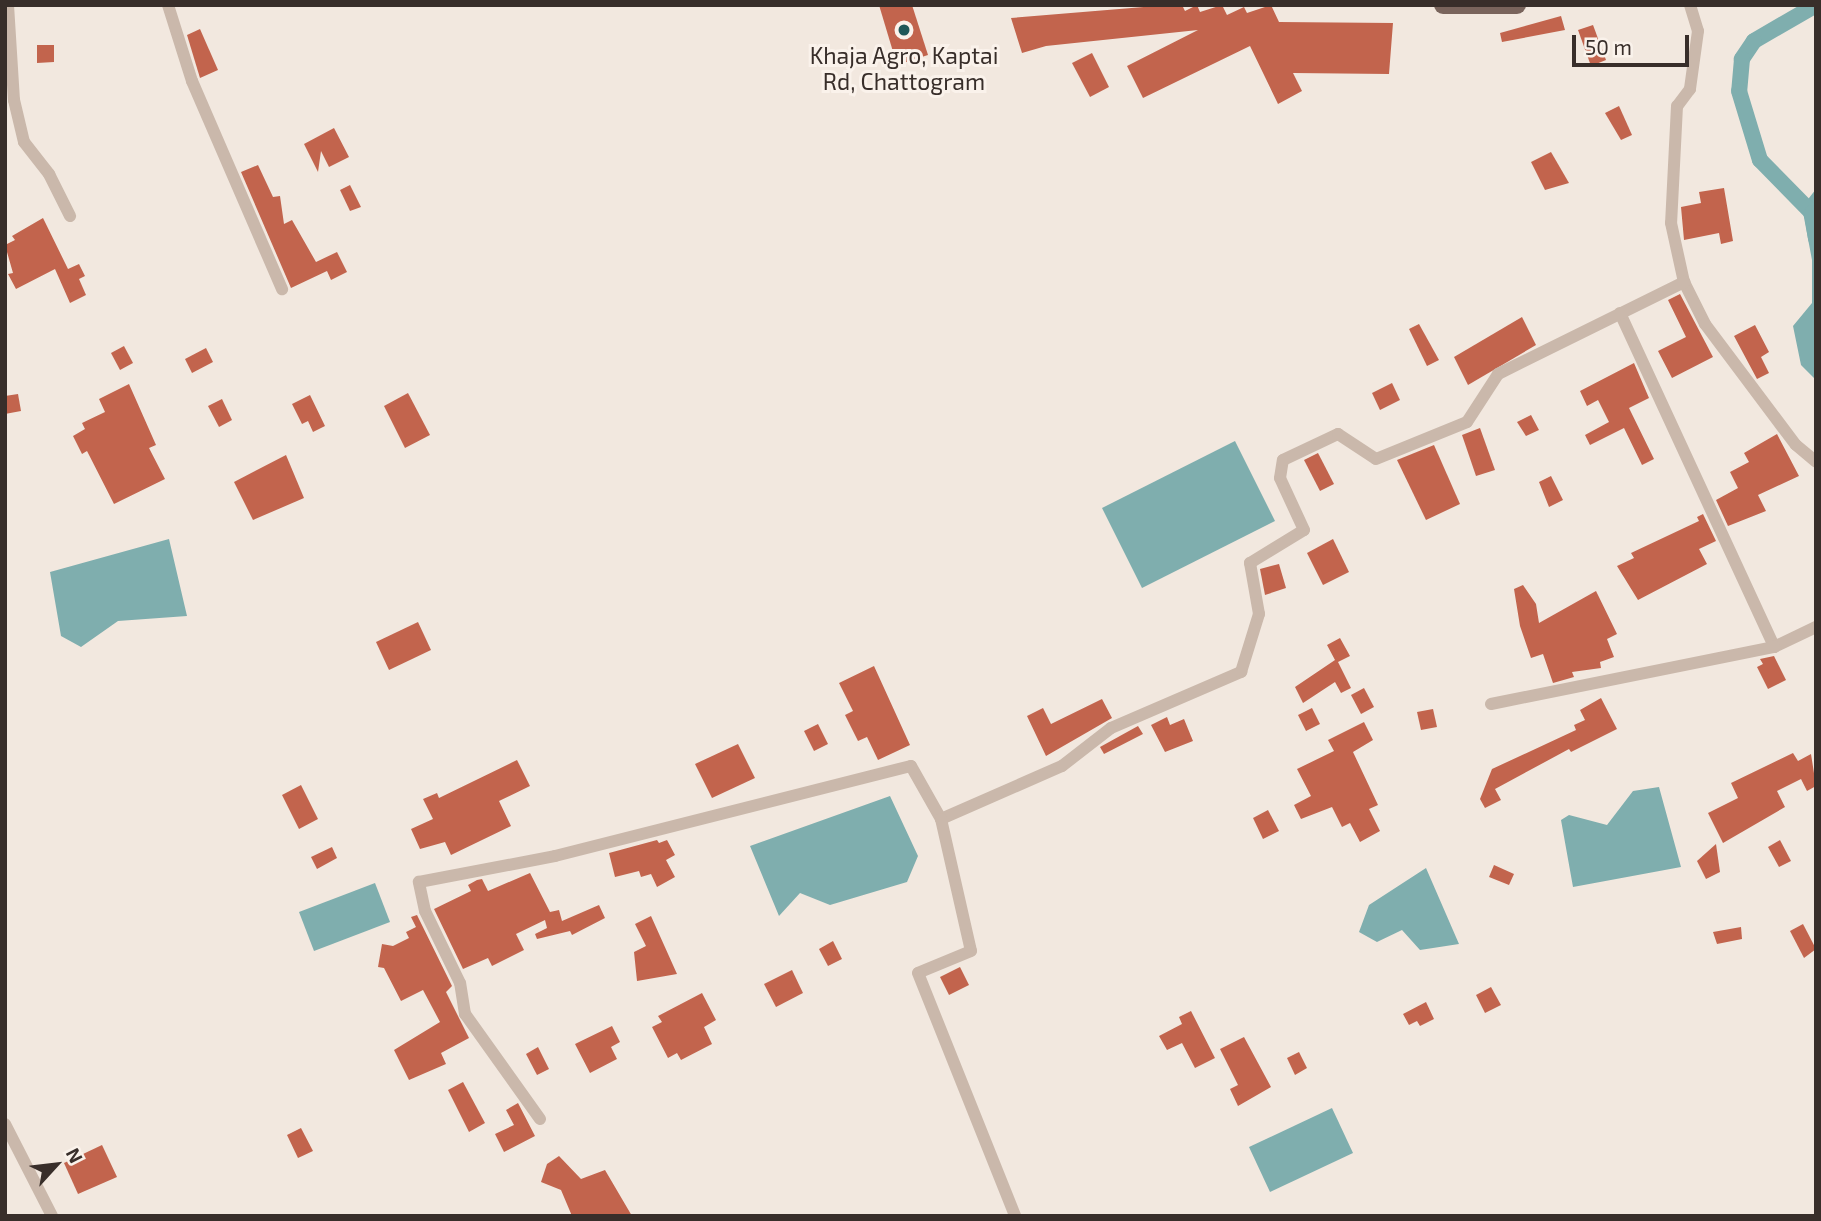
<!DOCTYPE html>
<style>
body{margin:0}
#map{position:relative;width:1821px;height:1221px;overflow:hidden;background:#f2e8df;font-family:"Exo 2",sans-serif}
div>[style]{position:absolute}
.water>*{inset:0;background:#7faeae}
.canal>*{height:16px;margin:-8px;padding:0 8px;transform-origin:8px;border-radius:8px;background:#7faeae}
.building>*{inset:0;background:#c2644d}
.minor>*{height:12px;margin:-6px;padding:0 6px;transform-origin:6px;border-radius:6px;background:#cab8ab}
.primary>*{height:18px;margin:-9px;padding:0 9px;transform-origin:9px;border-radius:9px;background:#79645c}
.dots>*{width:19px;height:19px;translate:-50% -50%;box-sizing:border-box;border:4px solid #faf2eb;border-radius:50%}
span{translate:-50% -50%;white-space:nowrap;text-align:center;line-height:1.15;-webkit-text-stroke:6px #faf2eb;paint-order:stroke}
.poi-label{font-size:23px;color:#382e2a}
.frame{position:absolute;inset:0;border:7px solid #382e2a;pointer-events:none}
.north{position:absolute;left:21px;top:1130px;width:70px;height:70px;-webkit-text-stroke:5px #faf2eb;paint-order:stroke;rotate:63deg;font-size:19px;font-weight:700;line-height:28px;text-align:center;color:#382e2a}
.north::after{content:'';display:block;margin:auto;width:24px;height:32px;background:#382e2a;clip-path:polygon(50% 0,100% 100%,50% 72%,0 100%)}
.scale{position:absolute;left:1572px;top:35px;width:117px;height:32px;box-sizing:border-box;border:4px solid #382e2a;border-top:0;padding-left:9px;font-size:21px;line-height:24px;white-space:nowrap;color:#382e2a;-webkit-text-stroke:5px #faf2eb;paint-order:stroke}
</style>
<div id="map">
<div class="water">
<i style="clip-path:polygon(1816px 189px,1816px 380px,1801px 365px,1793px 326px,1812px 303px,1812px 260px,1802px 207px)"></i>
<i style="clip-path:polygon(1235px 441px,1275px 521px,1142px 588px,1102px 508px)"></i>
<i style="clip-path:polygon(169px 539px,187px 616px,118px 621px,81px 647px,61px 636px,50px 572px)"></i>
<i style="clip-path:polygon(1659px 787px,1681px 867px,1573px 887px,1561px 820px,1569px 815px,1607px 825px,1633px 791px)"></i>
<i style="clip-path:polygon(890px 796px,918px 856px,907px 882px,830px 905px,800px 893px,779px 916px,750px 846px)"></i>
<i style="clip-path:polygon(1426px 868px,1459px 944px,1420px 950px,1402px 930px,1377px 942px,1359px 932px,1369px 905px)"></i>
<i style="clip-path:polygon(375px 883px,390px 922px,314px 951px,299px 912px)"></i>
<i style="clip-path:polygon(1332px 1108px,1353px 1153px,1270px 1192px,1249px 1147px)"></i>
</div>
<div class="canal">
<i style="left:1816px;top:5px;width:72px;rotate:149.9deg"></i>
<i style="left:1754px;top:41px;width:22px;rotate:124deg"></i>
<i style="left:1742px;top:59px;width:32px;rotate:95deg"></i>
<i style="left:1739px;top:91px;width:72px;rotate:73.1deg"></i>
<i style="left:1760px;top:160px;width:74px;rotate:45.5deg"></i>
<i style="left:1812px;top:213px;width:26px;rotate:81deg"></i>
</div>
<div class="building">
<i style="clip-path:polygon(879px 5px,912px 5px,928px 55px,897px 65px)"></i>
<i style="clip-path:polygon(1168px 5px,1182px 5px,1185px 11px,1197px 5px,1200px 12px,1222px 5px,1227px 15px,1244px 7px,1247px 13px,1271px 5px,1279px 22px,1393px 23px,1389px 74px,1293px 73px,1302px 91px,1278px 104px,1250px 46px,1143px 98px,1127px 66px,1198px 30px,1046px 46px,1022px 53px,1011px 18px)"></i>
<i style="clip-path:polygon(1561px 16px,1565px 30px,1502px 42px,1500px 33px)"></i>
<i style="clip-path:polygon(1593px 25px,1606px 60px,1591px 66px,1578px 30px)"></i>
<i style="clip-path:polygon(200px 29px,218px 70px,200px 78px,187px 35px)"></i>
<i style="clip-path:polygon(37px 45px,54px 45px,54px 62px,37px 63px)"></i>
<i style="clip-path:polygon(1092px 53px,1109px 87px,1090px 97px,1072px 63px)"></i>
<i style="clip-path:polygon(1619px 106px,1632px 135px,1621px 140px,1605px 113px)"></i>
<i style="clip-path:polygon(334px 128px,349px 157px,329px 167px,321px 151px,318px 172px,304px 144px)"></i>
<i style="clip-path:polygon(1551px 152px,1569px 183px,1545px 190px,1531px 162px)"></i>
<i style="clip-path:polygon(258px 165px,273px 197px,280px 196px,284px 224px,292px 220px,316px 262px,337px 252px,347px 272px,331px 280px,327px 271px,291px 288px,241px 172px)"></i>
<i style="clip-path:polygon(350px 185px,361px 207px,350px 211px,340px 190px)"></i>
<i style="clip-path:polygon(1724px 188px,1733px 241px,1721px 244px,1719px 233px,1684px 240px,1681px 207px,1701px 203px,1699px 192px)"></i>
<i style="clip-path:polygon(43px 218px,68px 269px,79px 264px,85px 276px,79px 279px,86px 295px,70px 303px,55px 269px,16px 289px,8px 274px,13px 273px,5px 245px,15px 240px,12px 236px)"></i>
<i style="clip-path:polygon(1680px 294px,1713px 357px,1672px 378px,1658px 351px,1686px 337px,1668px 300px)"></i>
<i style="clip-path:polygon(1522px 317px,1536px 345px,1468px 385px,1454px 357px)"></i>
<i style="clip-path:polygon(1419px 324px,1439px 360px,1427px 366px,1409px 329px)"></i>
<i style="clip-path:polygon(1755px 325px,1769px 352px,1761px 357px,1769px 373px,1757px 379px,1734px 336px)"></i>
<i style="clip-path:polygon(124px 346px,133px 363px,120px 370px,111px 353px)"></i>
<i style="clip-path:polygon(206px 348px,213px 362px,192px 373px,185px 359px)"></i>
<i style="clip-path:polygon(1634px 363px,1649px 398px,1629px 408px,1654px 459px,1642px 465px,1624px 428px,1590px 445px,1585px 435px,1609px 422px,1598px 400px,1587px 406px,1580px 391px)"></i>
<i style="clip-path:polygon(1392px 383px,1400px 400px,1380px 410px,1372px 393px)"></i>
<i style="clip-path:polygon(129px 384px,156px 445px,149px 448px,165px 479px,114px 504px,87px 451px,82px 454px,73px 436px,85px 429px,82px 423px,105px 412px,99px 399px)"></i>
<i style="clip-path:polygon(408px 393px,430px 435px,405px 448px,384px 406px)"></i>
<i style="clip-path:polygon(18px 394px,21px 411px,5px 414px,5px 396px)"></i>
<i style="clip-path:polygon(310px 395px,325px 426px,313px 432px,308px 421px,302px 424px,292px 404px)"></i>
<i style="clip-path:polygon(222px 399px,232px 420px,219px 427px,208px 406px)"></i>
<i style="clip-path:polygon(1531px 415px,1539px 430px,1526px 436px,1517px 422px)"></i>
<i style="clip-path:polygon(1480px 428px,1495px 470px,1476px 476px,1462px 435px)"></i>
<i style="clip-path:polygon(1777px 434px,1799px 476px,1758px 495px,1766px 511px,1728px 526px,1716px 500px,1738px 488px,1730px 472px,1749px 462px,1744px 453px)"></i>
<i style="clip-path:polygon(1434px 445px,1460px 504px,1426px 520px,1397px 460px)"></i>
<i style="clip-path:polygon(1318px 453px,1334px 484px,1320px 491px,1304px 460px)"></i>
<i style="clip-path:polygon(286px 455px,304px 498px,253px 520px,234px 482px)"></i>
<i style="clip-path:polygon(1551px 476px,1563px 500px,1549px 507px,1539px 482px)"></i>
<i style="clip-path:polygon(1703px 514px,1716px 541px,1699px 549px,1707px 564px,1638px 600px,1617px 566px,1634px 558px,1631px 553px,1699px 521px,1697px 517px)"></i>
<i style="clip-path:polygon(1333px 539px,1349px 572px,1323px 585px,1307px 553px)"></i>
<i style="clip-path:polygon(1279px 564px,1286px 588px,1265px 595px,1260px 569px)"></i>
<i style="clip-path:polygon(1523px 585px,1536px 604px,1539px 623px,1596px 591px,1617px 634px,1607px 639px,1614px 657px,1600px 662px,1601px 668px,1572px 672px,1574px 677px,1553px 683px,1543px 654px,1531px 658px,1520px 626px,1514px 589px)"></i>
<i style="clip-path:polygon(418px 622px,431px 650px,389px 670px,376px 642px)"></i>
<i style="clip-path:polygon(1340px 638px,1350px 656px,1338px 662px,1351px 688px,1341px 693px,1335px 682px,1303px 703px,1295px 687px,1335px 660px,1327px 645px)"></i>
<i style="clip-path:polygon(1774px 656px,1786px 680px,1768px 689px,1757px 667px,1763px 664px,1760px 659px)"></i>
<i style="clip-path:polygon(874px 666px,910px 745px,878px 760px,867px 737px,858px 741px,845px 715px,853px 711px,839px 683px)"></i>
<i style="clip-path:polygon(1364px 688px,1374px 707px,1361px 714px,1351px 695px)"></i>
<i style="clip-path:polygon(1601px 698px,1617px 729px,1571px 752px,1569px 749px,1495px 789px,1501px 800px,1485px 808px,1480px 799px,1492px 769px,1576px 730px,1574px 725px,1585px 720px,1580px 710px)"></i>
<i style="clip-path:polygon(1102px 699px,1112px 718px,1046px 756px,1027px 716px,1043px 708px,1051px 724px)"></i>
<i style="clip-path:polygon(1312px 708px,1320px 724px,1306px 731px,1298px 715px)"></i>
<i style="clip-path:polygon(1433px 709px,1437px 727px,1421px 730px,1417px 712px)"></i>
<i style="clip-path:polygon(1167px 717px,1170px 725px,1184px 719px,1193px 741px,1165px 752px,1151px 725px)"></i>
<i style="clip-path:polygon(1364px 722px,1373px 740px,1353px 752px,1378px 805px,1369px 809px,1380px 831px,1360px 842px,1350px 823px,1342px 827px,1332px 807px,1301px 819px,1294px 805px,1311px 796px,1297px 769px,1334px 751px,1328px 740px)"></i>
<i style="clip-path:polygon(818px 724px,828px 744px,814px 751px,804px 731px)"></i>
<i style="clip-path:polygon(1138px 726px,1143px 734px,1104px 754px,1100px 747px)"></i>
<i style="clip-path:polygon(738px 744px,755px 778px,712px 798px,695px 764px)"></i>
<i style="clip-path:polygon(1793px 753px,1798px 761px,1811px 754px,1816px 786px,1807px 791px,1801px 779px,1777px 791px,1785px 807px,1723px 843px,1708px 813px,1738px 798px,1731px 783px)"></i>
<i style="clip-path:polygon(517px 760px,530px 786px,499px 801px,511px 826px,451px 855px,445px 842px,420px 849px,411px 829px,433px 819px,423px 799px,437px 793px,439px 798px)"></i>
<i style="clip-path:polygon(301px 785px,318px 819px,299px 829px,282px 795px)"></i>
<i style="clip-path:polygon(1268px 810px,1279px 831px,1263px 839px,1253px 818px)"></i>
<i style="clip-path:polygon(657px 840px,659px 843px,667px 840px,675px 855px,666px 860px,675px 877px,657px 887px,651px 874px,641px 877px,639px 871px,615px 877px,609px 853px)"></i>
<i style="clip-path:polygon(1780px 840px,1791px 861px,1779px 867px,1768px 847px)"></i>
<i style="clip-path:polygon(1716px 844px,1720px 872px,1706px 879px,1697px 861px)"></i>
<i style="clip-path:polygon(332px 847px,337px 858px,317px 869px,311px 857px)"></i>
<i style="clip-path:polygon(1494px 865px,1514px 874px,1509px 885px,1489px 877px)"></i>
<i style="clip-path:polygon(530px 873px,550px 912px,559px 910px,562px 921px,599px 905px,605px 918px,572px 935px,570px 931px,537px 939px,535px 934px,547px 928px,545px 920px,516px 934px,524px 950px,492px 966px,488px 958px,463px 969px,434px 909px,471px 891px,468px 885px,477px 880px,482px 879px,488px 891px)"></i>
<i style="clip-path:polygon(417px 915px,452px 986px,446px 992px,469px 1038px,441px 1053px,446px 1064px,409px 1080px,394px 1050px,440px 1022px,423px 990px,401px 1001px,384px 968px,378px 967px,382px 944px,393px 946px,409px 938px,406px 932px,416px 927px,411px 917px)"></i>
<i style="clip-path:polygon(651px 916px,677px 974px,637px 981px,634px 952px,646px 946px,635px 924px)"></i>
<i style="clip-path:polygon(1803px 924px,1816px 949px,1804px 958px,1790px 931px)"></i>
<i style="clip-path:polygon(1741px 927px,1742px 939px,1717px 944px,1713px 932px)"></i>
<i style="clip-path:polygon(833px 941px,842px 959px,828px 966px,819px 949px)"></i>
<i style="clip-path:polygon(960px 967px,969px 985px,949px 995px,940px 977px)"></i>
<i style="clip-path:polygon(792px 970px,803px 993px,776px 1007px,764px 984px)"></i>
<i style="clip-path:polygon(1491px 987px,1501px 1005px,1485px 1013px,1476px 995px)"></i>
<i style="clip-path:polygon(702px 993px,716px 1020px,704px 1027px,712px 1044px,681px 1060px,677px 1053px,668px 1058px,652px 1027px,662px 1022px,658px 1016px)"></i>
<i style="clip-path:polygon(1426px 1002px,1434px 1019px,1420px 1026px,1417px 1021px,1409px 1025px,1403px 1014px)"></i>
<i style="clip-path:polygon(1191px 1011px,1215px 1058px,1195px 1068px,1182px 1043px,1167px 1050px,1159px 1036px,1182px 1024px,1179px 1017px)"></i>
<i style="clip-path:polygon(612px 1026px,620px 1042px,611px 1047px,617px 1059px,590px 1073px,575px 1044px)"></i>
<i style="clip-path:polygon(1244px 1037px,1271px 1087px,1238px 1106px,1230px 1089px,1238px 1085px,1220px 1049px)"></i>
<i style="clip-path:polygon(538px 1047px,549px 1069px,537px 1075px,526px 1054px)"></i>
<i style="clip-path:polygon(1299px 1052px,1307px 1068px,1295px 1075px,1287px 1058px)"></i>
<i style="clip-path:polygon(463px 1082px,485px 1123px,469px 1132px,448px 1090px)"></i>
<i style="clip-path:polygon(518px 1103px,535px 1136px,504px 1152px,495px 1134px,514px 1125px,506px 1110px)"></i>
<i style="clip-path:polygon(301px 1128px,313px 1151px,298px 1158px,287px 1135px)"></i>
<i style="clip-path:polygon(102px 1145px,117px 1177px,78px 1194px,64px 1163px)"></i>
<i style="clip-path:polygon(559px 1156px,581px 1179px,605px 1170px,632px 1216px,572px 1216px,561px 1190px,541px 1182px,547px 1164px)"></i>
</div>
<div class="minor">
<i style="left:8px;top:5px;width:95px;rotate:86.4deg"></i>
<i style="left:14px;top:100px;width:43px;rotate:76.6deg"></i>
<i style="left:24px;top:142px;width:41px;rotate:52deg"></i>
<i style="left:49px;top:174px;width:47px;rotate:63.4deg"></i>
<i style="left:168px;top:5px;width:80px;rotate:72.5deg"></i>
<i style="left:192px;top:81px;width:227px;rotate:66.6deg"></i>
<i style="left:1690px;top:5px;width:27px;rotate:73deg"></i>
<i style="left:1698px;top:31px;width:59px;rotate:97.9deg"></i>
<i style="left:1690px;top:89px;width:21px;rotate:127deg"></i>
<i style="left:1677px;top:106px;width:117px;rotate:92.9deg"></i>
<i style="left:1671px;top:223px;width:60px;rotate:77.6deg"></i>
<i style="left:1684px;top:282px;width:47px;rotate:63.4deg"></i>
<i style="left:1705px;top:324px;width:151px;rotate:53.1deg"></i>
<i style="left:1796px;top:445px;width:26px;rotate:40deg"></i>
<i style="left:1620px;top:313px;width:368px;rotate:65.2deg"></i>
<i style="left:1774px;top:647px;width:47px;rotate:-25.5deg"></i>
<i style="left:1491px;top:704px;width:289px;rotate:-11.4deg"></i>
<i style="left:941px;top:819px;width:132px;rotate:-23.7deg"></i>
<i style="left:1062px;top:766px;width:62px;rotate:-37.8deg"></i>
<i style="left:1111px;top:728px;width:142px;rotate:-23.3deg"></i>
<i style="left:1241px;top:672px;width:61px;rotate:-72.8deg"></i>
<i style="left:1259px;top:614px;width:52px;rotate:-100deg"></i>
<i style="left:1250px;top:563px;width:63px;rotate:-31.4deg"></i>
<i style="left:1304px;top:530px;width:57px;rotate:-114.8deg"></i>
<i style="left:1280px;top:478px;width:18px;rotate:-81deg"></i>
<i style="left:1283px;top:460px;width:61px;rotate:-25.3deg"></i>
<i style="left:1338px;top:434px;width:45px;rotate:33.3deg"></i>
<i style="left:1376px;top:459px;width:98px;rotate:-22.1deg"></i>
<i style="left:1467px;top:422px;width:57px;rotate:-57.1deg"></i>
<i style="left:1498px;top:374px;width:208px;rotate:-26.3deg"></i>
<i style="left:540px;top:1119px;width:129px;rotate:-125.5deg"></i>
<i style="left:465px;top:1014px;width:31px;rotate:-99deg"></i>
<i style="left:460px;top:983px;width:80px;rotate:-115.9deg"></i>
<i style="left:425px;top:911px;width:30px;rotate:-102deg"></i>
<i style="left:419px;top:882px;width:138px;rotate:-10.8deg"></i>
<i style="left:555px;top:856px;width:367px;rotate:-14.2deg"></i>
<i style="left:911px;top:766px;width:61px;rotate:60.5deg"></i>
<i style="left:941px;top:819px;width:135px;rotate:77.2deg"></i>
<i style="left:971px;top:951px;width:57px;rotate:157.5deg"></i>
<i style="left:918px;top:973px;width:262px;rotate:68.2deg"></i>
<i style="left:5px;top:1124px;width:103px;rotate:62.9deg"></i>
</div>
<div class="primary">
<i style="left:1443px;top:5px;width:74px"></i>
</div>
<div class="dots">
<i style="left:904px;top:30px;background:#205859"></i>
</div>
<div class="poi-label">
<span style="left:904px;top:68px">Khaja Agro, Kaptai<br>Rd, Chattogram</span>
</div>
<div class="frame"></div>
<div class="north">N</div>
<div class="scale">50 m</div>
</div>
